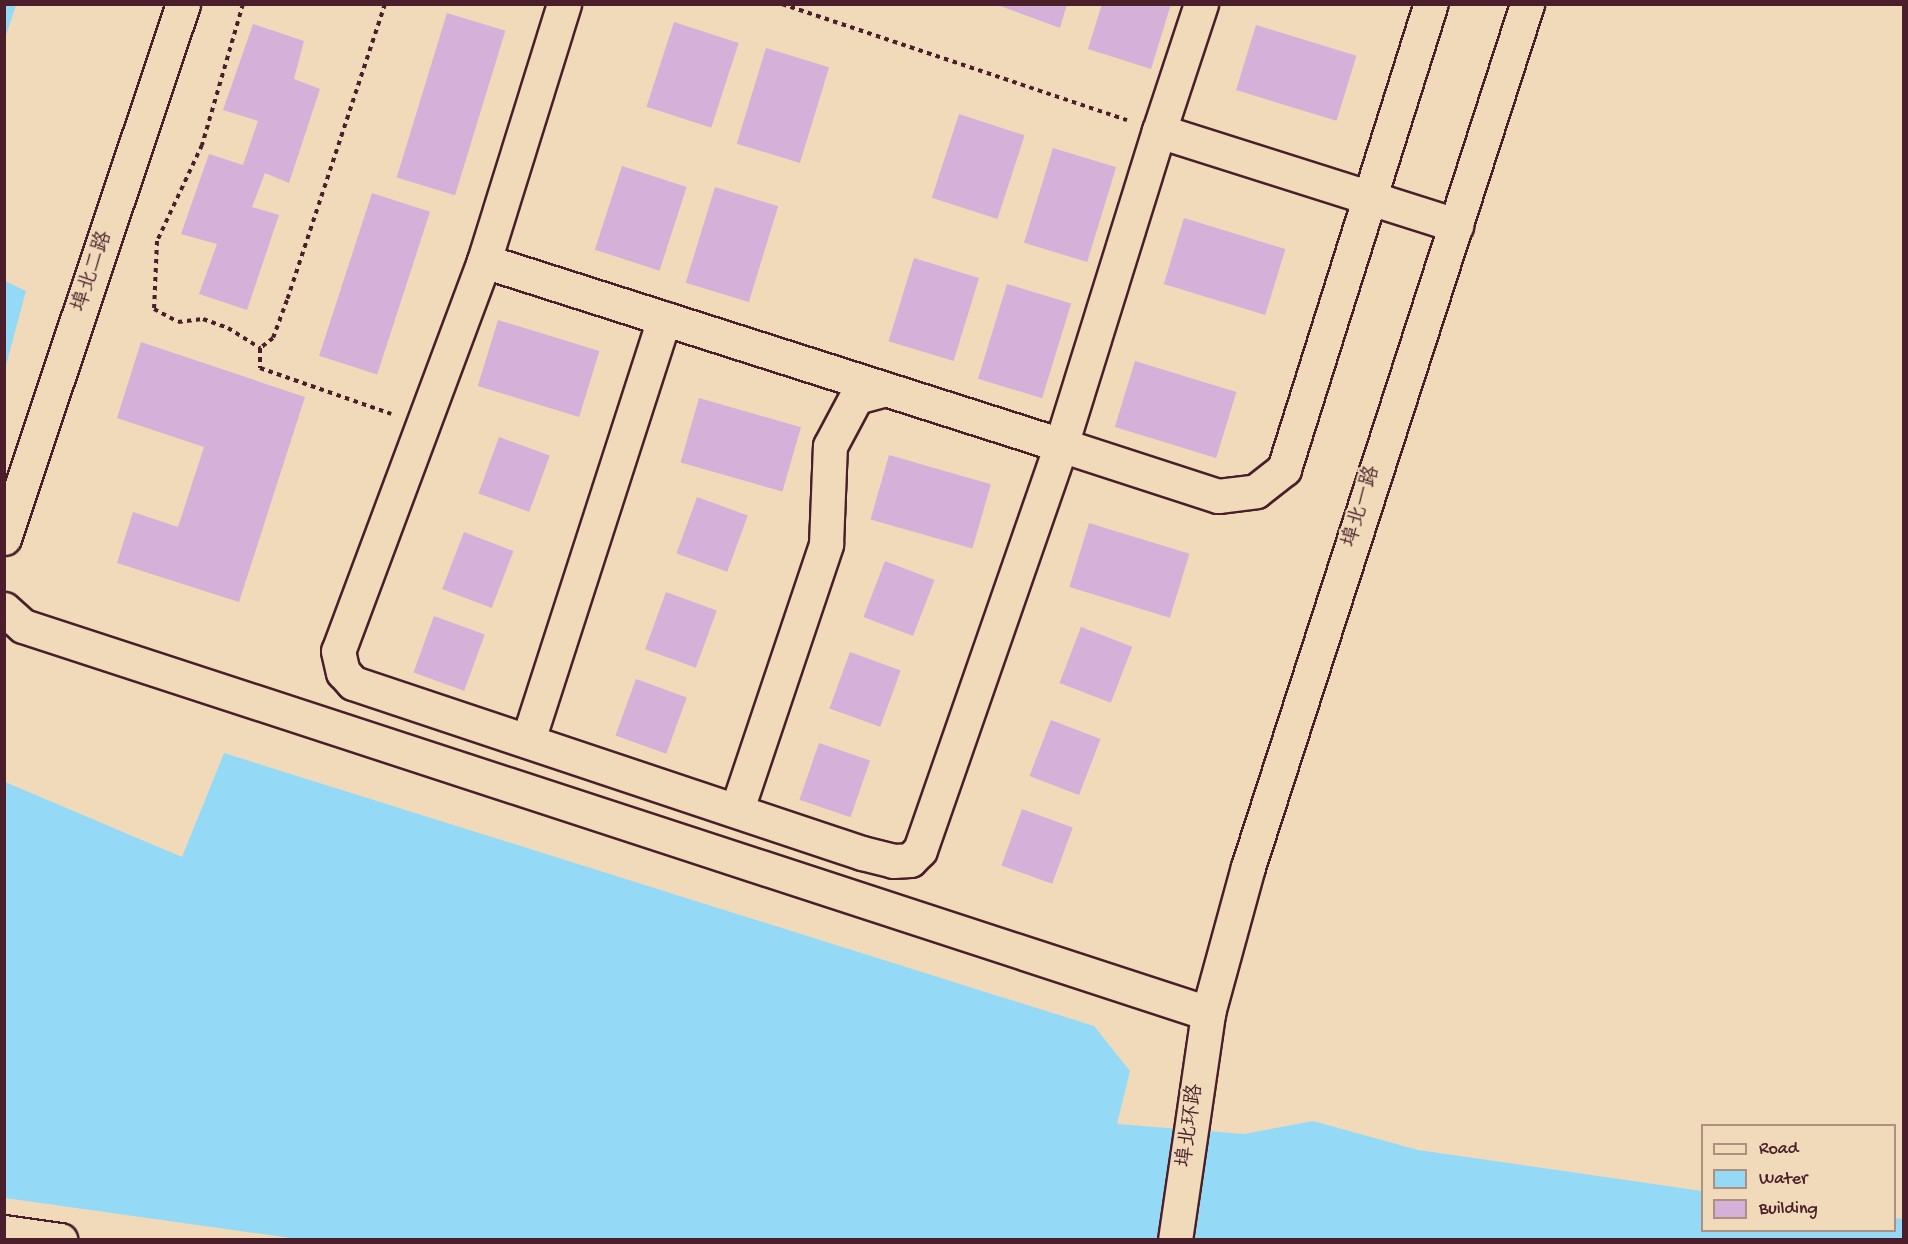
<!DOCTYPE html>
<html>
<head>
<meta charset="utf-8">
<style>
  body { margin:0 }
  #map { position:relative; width:1908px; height:1244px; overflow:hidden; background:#f0dab9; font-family:"Gochi Hand","LXGW WenKai TC",sans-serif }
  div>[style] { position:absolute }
  .water>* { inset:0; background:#94daf6 }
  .building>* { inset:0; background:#d5b0d9; transform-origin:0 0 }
  .path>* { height:4px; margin-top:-2px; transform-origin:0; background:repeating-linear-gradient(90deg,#4a1f2b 0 4.5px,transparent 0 9px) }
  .roads { filter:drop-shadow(2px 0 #4a1f2b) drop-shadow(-2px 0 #4a1f2b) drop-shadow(0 2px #4a1f2b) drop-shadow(0 -2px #4a1f2b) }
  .minor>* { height:33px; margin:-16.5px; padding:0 16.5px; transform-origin:16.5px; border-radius:16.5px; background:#f0dab9 }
  .major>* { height:33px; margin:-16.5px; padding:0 16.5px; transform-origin:16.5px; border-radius:16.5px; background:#f0dab9 }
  span { translate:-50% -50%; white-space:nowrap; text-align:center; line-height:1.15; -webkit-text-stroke:4.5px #f0dab9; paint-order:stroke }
  .street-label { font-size:21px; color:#4a1f2b }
  .frame { position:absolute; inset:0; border:6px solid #4a1f2b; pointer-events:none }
  .legend { position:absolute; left:1701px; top:1124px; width:195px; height:108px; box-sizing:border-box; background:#f0dab9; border:2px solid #ae8f80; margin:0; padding:8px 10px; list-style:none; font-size:18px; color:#4a1f2b }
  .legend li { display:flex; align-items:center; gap:12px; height:30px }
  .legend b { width:30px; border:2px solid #ae8f80 }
</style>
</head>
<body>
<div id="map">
  <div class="water">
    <i style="clip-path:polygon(5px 4px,16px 5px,5px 38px,4px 5px)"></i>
    <i style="clip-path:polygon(5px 281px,26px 291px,5px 369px)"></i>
    <i style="clip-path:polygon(224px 753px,1094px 1026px,1130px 1071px,1117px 1124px,1244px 1134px,1313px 1121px,1418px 1150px,1702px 1191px,1702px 1230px,1894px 1230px,1895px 1218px,1903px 1219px,1904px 1239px,305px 1240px,5px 1198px,5px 782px,182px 857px)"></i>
  </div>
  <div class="building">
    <i style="clip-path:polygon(995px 4px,1067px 4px,1060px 28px)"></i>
    <i style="clip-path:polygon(1102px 4px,1171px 4px,1151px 69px,1088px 49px)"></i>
    <i style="left:447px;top:13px;width:61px;height:172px;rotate:17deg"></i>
    <i style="left:674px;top:22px;width:68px;height:89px;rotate:18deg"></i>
    <i style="clip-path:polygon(253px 24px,304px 41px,294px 79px,320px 89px,289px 183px,265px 173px,252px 207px,279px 215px,247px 310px,199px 294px,217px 244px,181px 234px,209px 154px,243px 165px,258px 121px,223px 110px)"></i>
    <i style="left:1256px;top:25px;width:105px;height:68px;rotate:17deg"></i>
    <i style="left:766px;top:48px;width:66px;height:100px;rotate:17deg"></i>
    <i style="left:959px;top:114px;width:69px;height:88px;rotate:18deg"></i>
    <i style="left:1053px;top:148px;width:66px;height:99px;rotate:17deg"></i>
    <i style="left:622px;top:166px;width:68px;height:88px;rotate:18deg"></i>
    <i style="left:715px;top:187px;width:66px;height:100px;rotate:17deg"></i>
    <i style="left:372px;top:193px;width:61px;height:171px;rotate:18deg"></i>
    <i style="left:1184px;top:218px;width:106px;height:69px;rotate:17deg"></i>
    <i style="left:914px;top:258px;width:68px;height:87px;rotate:17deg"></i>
    <i style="left:1007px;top:284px;width:67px;height:99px;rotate:17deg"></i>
    <i style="left:498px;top:320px;width:106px;height:69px;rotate:17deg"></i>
    <i style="clip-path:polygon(141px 342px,305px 397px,239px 602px,117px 563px,133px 512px,178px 527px,204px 447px,117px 418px)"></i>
    <i style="left:1135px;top:361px;width:106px;height:69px;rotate:17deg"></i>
    <i style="left:699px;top:398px;width:106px;height:67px;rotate:16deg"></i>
    <i style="left:499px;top:437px;width:54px;height:60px;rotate:20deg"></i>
    <i style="left:889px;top:455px;width:106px;height:67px;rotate:16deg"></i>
    <i style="left:697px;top:497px;width:54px;height:60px;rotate:20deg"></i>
    <i style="left:1089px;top:523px;width:105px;height:67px;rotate:17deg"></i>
    <i style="left:464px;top:532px;width:53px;height:61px;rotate:21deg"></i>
    <i style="left:885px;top:561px;width:53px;height:60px;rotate:21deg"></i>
    <i style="left:666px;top:592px;width:54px;height:61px;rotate:20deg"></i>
    <i style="left:434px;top:616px;width:54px;height:60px;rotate:20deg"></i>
    <i style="left:1081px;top:627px;width:55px;height:60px;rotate:21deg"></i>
    <i style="left:850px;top:652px;width:54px;height:60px;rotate:20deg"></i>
    <i style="left:636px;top:679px;width:54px;height:60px;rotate:20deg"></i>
    <i style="left:1051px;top:720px;width:53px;height:60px;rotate:21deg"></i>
    <i style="left:819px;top:743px;width:54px;height:60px;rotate:19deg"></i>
    <i style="left:1022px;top:809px;width:54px;height:60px;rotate:20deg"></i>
  </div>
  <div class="path">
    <i style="left:243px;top:4px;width:147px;rotate:106.2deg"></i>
    <i style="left:202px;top:145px;width:106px;rotate:115.1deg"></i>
    <i style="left:157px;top:241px;width:68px;rotate:92.5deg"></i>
    <i style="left:154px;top:309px;width:27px;rotate:28deg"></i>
    <i style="left:178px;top:322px;width:25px;rotate:-7deg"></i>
    <i style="left:203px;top:319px;width:27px;rotate:20deg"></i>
    <i style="left:228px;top:328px;width:38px;rotate:32deg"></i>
    <i style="left:385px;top:4px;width:312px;rotate:108.3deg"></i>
    <i style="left:287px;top:300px;width:40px;rotate:110.2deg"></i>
    <i style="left:273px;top:338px;width:16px;rotate:142deg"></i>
    <i style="left:260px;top:348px;width:20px;rotate:90deg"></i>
    <i style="left:260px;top:368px;width:139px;rotate:19.3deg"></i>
    <i style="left:782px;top:4px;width:364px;rotate:18.6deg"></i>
  </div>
  <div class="roads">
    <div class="minor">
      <i style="left:564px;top:4px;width:269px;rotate:107.3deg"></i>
      <i style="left:484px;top:261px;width:606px;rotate:17.69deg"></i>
      <i style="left:1061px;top:445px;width:329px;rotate:-72.7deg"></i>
      <i style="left:1201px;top:4px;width:134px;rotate:108.3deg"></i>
      <i style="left:1159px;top:131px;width:312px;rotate:17.6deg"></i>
      <i style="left:484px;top:261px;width:416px;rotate:110.5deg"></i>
      <i style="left:338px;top:651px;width:22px;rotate:77deg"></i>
      <i style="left:343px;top:672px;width:15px;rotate:48deg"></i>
      <i style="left:353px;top:683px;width:537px;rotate:18.47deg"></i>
      <i style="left:862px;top:853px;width:32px;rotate:14deg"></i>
      <i style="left:893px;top:861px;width:17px;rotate:-3deg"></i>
      <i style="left:910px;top:860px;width:14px;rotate:-45deg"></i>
      <i style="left:920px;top:850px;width:429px;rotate:-70.8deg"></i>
      <i style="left:1061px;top:445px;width:165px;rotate:18deg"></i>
      <i style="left:1218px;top:496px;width:38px;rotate:-7deg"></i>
      <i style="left:1256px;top:491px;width:36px;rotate:-38deg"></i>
      <i style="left:1284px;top:469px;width:488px;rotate:-72.5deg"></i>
      <i style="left:4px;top:538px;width:563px;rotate:-71.47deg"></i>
      <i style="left:4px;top:609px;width:25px;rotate:42deg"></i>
      <i style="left:23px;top:626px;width:1247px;rotate:18.09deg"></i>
      <i style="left:1208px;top:1013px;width:151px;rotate:-74.7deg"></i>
      <i style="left:1248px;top:867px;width:907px;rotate:-72.08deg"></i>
      <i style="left:528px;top:740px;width:443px;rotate:-72.1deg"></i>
      <i style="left:737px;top:809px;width:280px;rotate:-71.4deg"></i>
      <i style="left:826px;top:544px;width:98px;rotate:-87.7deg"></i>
      <i style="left:830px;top:446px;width:55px;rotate:-62deg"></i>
      <i style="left:856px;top:397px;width:30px;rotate:-15deg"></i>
      <i style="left:4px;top:1232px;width:57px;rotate:8.1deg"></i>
    </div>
    <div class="major">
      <i style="left:1175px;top:1240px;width:229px;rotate:-81.7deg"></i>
    </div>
  </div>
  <div class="street-label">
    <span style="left:94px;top:272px;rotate:-71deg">埠北二路</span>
    <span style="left:1363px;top:507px;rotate:-73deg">埠北一路</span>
    <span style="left:1192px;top:1126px;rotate:-82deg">埠北环路</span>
  </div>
  <div class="frame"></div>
  <ul class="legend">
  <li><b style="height:8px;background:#f0dab9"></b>Road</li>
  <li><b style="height:16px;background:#94daf6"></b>Water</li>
  <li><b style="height:16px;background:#d5b0d9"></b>Building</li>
  </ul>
</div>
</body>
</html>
